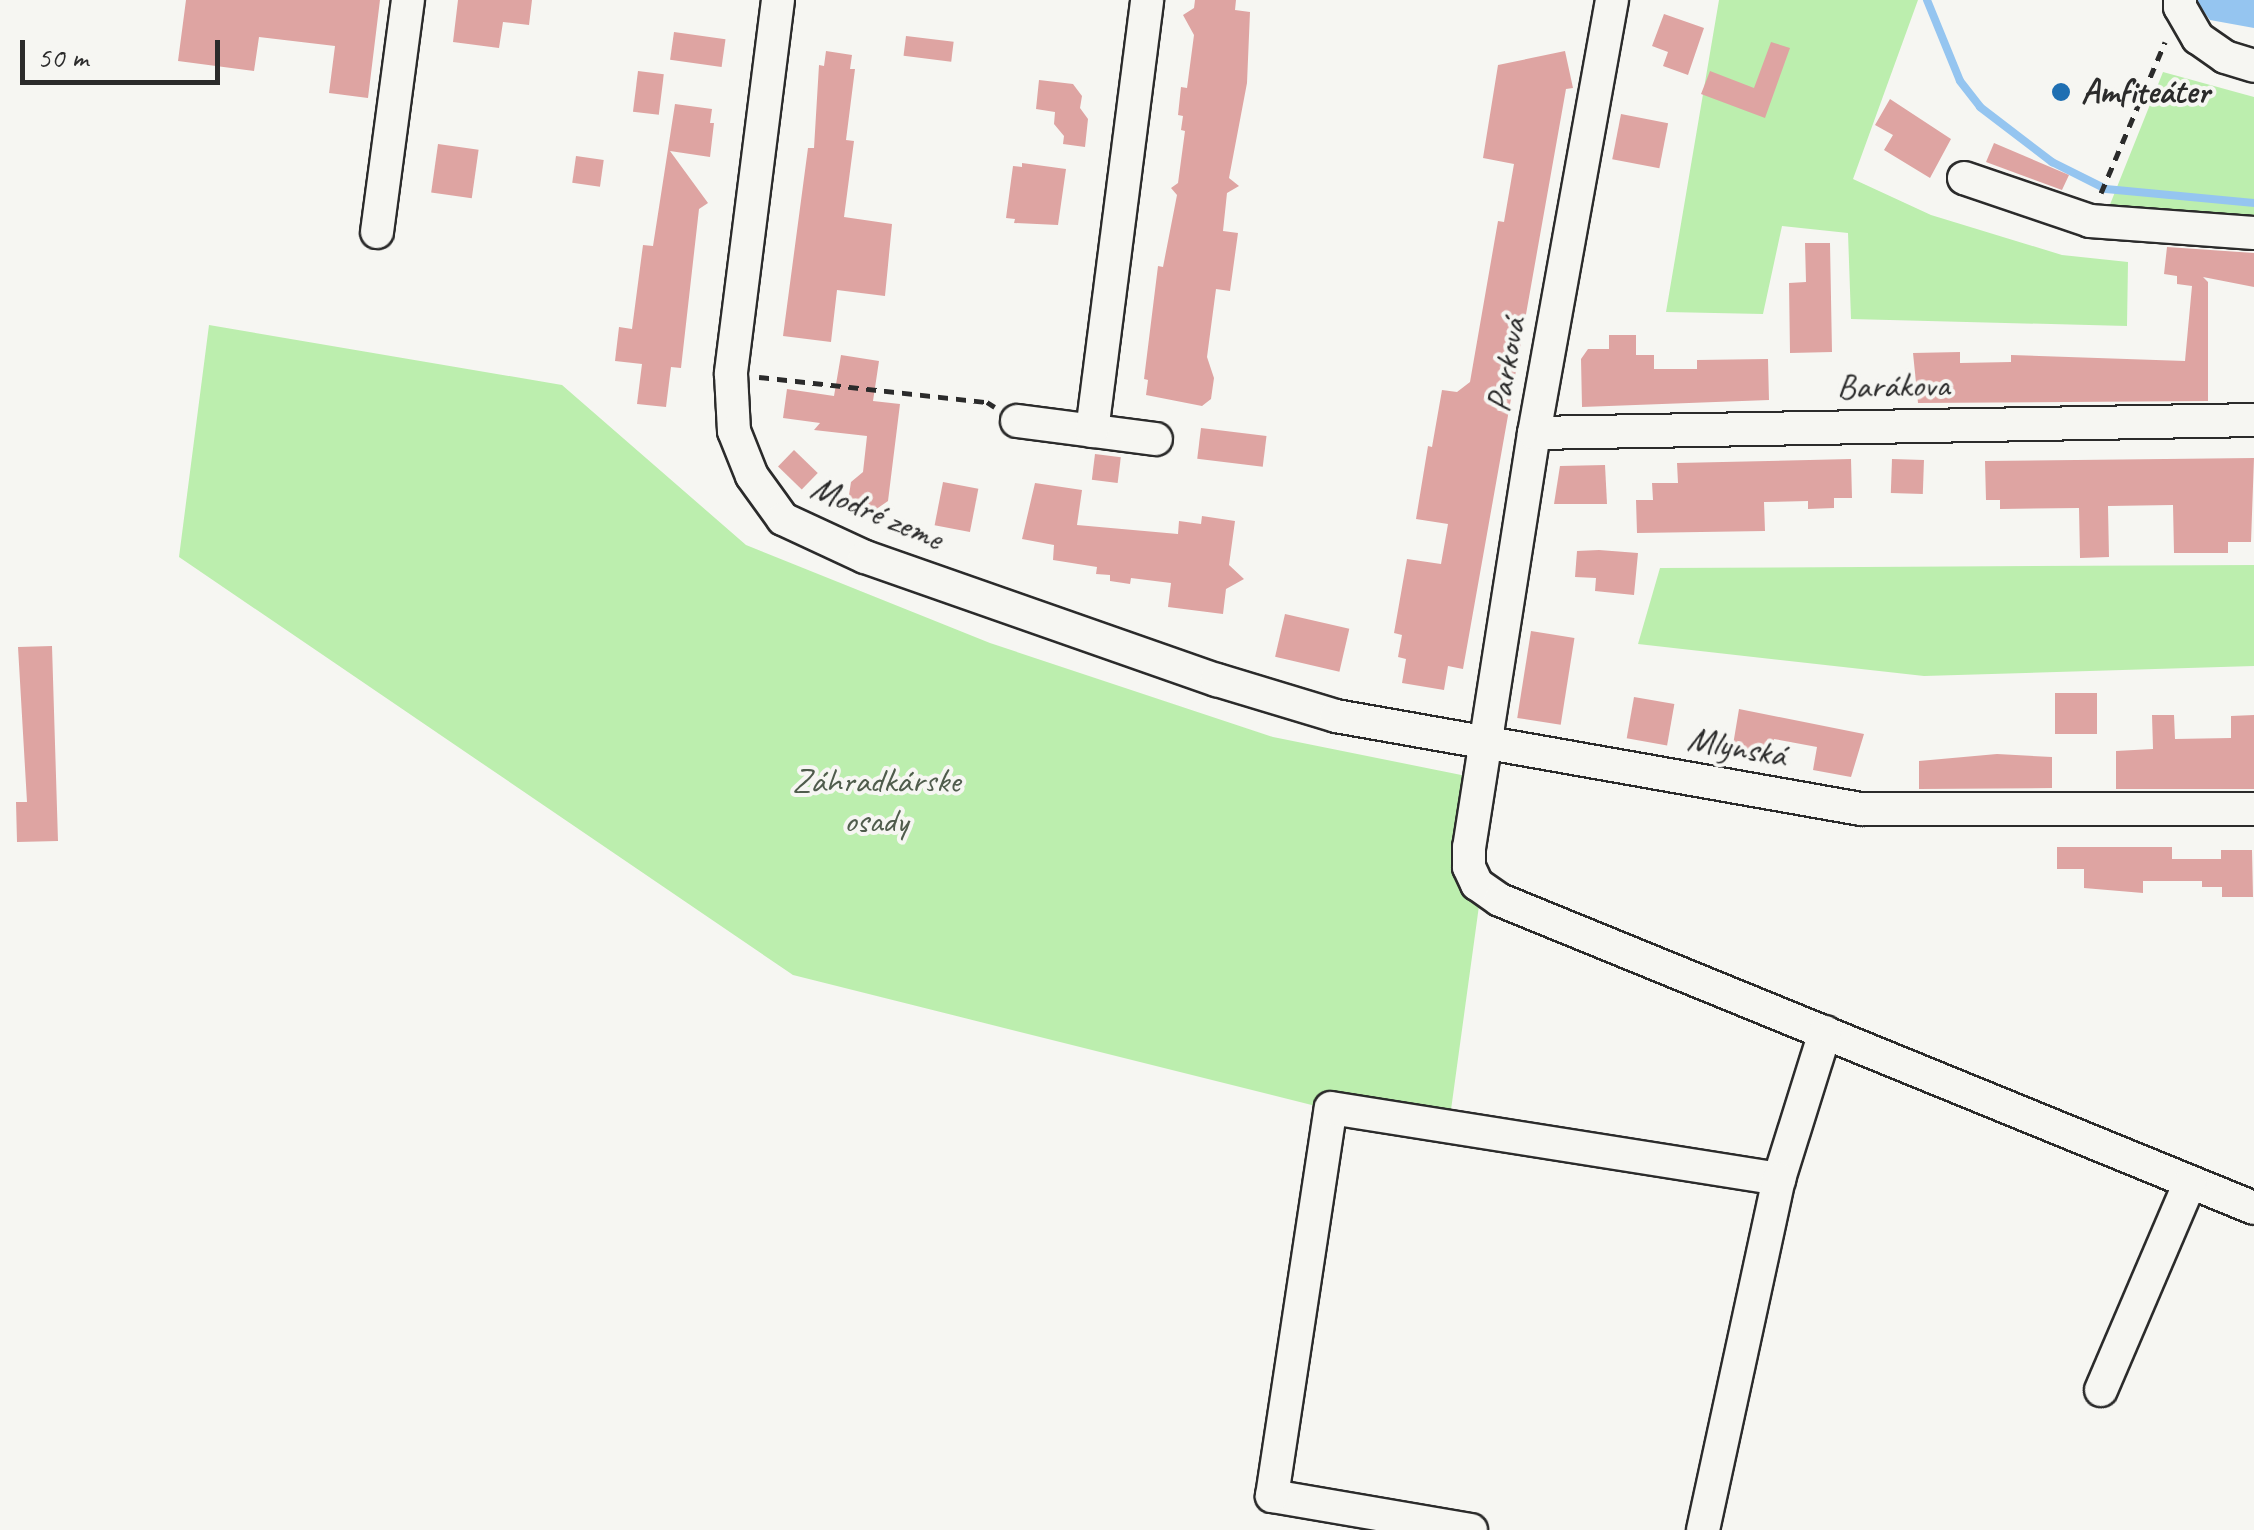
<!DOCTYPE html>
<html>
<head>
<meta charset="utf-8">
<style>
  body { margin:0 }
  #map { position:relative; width:2254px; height:1530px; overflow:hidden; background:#f6f6f2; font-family:Caveat,sans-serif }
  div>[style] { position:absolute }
  .green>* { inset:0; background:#bceeae }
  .water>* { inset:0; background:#95c5f0 }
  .stream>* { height:8px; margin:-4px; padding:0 4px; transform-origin:4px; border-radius:4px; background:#95c5f0 }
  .building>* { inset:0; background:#dea4a2; transform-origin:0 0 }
  .path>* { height:5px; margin-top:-2.5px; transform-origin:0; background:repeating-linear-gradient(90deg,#2b2b2b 0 10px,transparent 0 18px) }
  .roads { filter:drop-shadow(2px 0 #2b2b2b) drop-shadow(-2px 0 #2b2b2b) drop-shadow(0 2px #2b2b2b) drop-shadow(0 -2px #2b2b2b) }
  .minor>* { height:32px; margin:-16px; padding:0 16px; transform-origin:16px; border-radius:16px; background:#f6f6f2 }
  .dots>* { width:28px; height:28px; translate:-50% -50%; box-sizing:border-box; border:5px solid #f6f6f2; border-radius:50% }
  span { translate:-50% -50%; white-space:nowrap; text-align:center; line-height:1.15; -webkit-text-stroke:8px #f6f6f2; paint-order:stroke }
  .poi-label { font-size:35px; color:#2b2b2b; font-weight:700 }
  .left { translate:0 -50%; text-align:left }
  .street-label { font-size:35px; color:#2b2b2b }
  .park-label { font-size:35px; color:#4f5c4c }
  .scale { position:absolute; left:20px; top:40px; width:200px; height:45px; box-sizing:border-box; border:5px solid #2b2b2b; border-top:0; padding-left:12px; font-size:30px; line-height:35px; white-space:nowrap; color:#2b2b2b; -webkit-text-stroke:8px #f6f6f2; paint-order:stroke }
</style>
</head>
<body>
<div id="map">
  <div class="green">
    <i style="clip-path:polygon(1719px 0,1918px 0,1853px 179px,1931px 215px,2062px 255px,2128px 262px,2127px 326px,1851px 319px,1848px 233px,1782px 226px,1763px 314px,1666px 312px)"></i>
    <i style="clip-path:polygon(2163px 72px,2254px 97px,2254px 226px,2105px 217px)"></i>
    <i style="clip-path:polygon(209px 325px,562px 385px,746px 545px,990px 643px,1273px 737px,1496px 782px,1447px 1139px,793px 975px,179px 557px)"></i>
    <i style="clip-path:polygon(2254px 565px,2254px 666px,1924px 676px,1638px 644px,1660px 568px)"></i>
  </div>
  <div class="water">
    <i style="clip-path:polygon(2195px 0,2254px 0,2254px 28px,2210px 20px)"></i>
  </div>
  <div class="stream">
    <i style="left:1927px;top:0;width:87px;rotate:67.8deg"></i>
    <i style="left:1960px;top:81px;width:33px;rotate:52deg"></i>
    <i style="left:1980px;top:107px;width:91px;rotate:37.4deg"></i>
    <i style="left:2052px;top:162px;width:60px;rotate:26.6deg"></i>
    <i style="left:2106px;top:189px;width:149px;rotate:5.4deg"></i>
  </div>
  <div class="building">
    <i style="clip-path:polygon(186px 0,380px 0,368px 98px,329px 93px,335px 46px,259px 37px,254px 71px,178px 61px)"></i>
    <i style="clip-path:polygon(458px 0,532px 0,529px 25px,503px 22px,499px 48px,453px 42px)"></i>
    <i style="clip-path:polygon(1195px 0,1236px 0,1235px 10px,1250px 12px,1247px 83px,1229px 178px,1239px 186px,1227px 193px,1223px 231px,1238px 233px,1230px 291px,1216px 289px,1207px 357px,1214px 378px,1211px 399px,1202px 406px,1146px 395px,1148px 380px,1144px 379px,1158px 266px,1163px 267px,1177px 195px,1171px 188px,1178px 183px,1185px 131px,1181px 130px,1183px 116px,1178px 115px,1181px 87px,1187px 88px,1194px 35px,1183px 15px,1194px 8px)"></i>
    <i style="clip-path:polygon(1664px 14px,1704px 28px,1688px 75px,1663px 66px,1668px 52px,1652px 46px)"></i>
    <i style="left:674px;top:32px;width:52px;height:28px;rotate:8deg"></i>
    <i style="left:906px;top:36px;width:48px;height:20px;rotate:7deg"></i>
    <i style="clip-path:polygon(1771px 42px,1790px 48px,1765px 118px,1701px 94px,1710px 71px,1754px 88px)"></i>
    <i style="clip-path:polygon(826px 51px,852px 55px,850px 69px,855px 69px,846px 140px,854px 141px,844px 217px,892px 224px,885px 296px,837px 290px,831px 342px,783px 336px,808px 148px,814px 148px,819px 65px,824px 66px)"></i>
    <i style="clip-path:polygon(1565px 51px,1573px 88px,1566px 89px,1463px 669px,1448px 666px,1444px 690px,1402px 683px,1406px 659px,1398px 657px,1402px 635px,1394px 633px,1407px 559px,1441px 564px,1448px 524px,1416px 519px,1428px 446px,1432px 447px,1442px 390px,1457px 392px,1470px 382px,1498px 221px,1504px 222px,1514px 164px,1483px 158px,1498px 65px)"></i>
    <i style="left:638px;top:71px;width:26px;height:41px;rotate:7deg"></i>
    <i style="clip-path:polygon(1039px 80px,1073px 84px,1082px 96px,1080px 108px,1088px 119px,1085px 147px,1063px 144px,1064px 136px,1054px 124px,1055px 112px,1036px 109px)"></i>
    <i style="clip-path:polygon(1890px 99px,1951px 139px,1930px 178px,1884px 150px,1893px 135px,1875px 125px)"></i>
    <i style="clip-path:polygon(675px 104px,712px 109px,710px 123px,714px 123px,710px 157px,670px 151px,708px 203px,699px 209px,681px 368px,671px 367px,666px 407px,637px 404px,642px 364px,615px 361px,619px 327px,632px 329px,643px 245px,653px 246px)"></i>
    <i style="left:1621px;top:114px;width:48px;height:46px;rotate:11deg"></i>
    <i style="clip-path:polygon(1994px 143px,2069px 175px,2062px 190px,1986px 162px)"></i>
    <i style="left:438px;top:144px;width:41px;height:49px;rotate:8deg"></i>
    <i style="left:576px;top:156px;width:28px;height:27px;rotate:8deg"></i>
    <i style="clip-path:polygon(1022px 163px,1066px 169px,1058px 225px,1014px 223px,1015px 219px,1006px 218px,1013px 166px,1022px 167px)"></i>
    <i style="clip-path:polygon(1805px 243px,1830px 243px,1832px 352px,1790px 353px,1789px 283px,1806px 282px)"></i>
    <i style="clip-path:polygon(2167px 247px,2254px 253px,2254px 287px,2203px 277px,2208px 282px,2208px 401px,1918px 403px,1913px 353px,1960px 352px,1960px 363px,2011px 362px,2011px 355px,2185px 361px,2192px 286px,2177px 284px,2177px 276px,2164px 274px)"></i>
    <i style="clip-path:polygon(1609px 335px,1636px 335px,1636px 355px,1654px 355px,1654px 369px,1697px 369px,1697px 360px,1768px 359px,1769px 400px,1582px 407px,1581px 359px,1588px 349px,1609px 349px)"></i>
    <i style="clip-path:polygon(841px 355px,879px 361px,873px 401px,900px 404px,888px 501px,875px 510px,859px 508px,849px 495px,851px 482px,863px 472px,867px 436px,814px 430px,820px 423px,783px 418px,787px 389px,834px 396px)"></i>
    <i style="left:1201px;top:428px;width:66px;height:31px;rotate:7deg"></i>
    <i style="left:794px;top:450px;width:33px;height:23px;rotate:44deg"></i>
    <i style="left:1095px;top:454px;width:26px;height:26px;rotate:7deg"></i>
    <i style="clip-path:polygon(2254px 458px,2251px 542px,2228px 542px,2228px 553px,2174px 553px,2173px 505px,2108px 506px,2109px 557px,2080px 558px,2079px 508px,2000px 509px,2000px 500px,1986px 500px,1985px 461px)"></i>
    <i style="clip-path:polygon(1851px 459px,1852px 498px,1834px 498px,1834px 508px,1808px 509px,1808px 501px,1764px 502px,1765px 531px,1637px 533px,1636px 500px,1653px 500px,1652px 483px,1678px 483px,1677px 463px)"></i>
    <i style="left:1892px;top:459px;width:32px;height:34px;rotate:2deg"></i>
    <i style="clip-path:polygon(1605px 465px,1607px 504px,1554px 504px,1560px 466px)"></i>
    <i style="left:943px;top:482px;width:36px;height:44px;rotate:11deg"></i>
    <i style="clip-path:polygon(1035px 483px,1082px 490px,1077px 525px,1178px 534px,1179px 521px,1201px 524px,1202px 516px,1235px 521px,1229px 565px,1244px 579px,1226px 589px,1223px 614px,1168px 607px,1171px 583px,1131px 578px,1130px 584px,1110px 581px,1110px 575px,1096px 574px,1097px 567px,1053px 560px,1054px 545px,1022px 539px)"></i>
    <i style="clip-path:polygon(1599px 550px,1638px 553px,1634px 595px,1595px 591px,1596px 578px,1575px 577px,1577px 551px)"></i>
    <i style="left:1285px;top:614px;width:66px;height:44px;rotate:13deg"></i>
    <i style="left:1531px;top:631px;width:44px;height:88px;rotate:9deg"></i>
    <i style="clip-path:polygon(52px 646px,58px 841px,17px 842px,16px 802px,27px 802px,18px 647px)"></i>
    <i style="left:2055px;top:693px;width:42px;height:41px"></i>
    <i style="left:1634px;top:697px;width:41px;height:42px;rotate:10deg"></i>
    <i style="clip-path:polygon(1739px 709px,1864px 734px,1851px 777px,1813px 770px,1817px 747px,1774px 739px,1768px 765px,1731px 757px)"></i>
    <i style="clip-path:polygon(2152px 715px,2174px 715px,2175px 739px,2231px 738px,2231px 716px,2254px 715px,2254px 789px,2116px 789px,2116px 751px,2153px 749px)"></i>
    <i style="clip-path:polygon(1997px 754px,2052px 757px,2052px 788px,1919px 789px,1919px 761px)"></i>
    <i style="clip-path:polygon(2057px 847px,2172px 847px,2172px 859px,2221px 859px,2221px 850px,2252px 850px,2253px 897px,2222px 897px,2222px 887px,2202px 887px,2202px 881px,2143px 881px,2143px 893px,2084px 888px,2084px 869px,2057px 869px)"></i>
  </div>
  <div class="path">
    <i style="left:2101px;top:193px;width:164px;rotate:-67deg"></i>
    <i style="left:759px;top:377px;width:229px;rotate:6.3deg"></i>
    <i style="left:987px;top:402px;width:9px;rotate:32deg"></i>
  </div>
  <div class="roads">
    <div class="minor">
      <i style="left:778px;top:0;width:377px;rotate:97.2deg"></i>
      <i style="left:731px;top:374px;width:57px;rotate:87deg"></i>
      <i style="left:734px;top:431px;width:48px;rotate:68.2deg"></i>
      <i style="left:752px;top:476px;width:53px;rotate:54.2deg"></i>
      <i style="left:783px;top:519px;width:90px;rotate:24.9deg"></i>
      <i style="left:865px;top:557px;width:373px;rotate:19.3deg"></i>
      <i style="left:1217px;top:680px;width:124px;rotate:16.8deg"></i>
      <i style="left:1336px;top:716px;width:533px;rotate:10.05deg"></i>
      <i style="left:1861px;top:809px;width:393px"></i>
      <i style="left:1612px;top:0;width:440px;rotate:100.2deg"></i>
      <i style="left:1534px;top:433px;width:419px;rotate:98.9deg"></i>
      <i style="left:1469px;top:847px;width:20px;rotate:90deg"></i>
      <i style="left:1469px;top:867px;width:19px;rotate:65deg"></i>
      <i style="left:1477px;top:884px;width:28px;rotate:35deg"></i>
      <i style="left:1500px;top:900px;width:814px;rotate:22.22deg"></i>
      <i style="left:2180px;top:0;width:7px;rotate:90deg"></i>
      <i style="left:2180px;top:7px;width:36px;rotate:60deg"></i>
      <i style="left:2198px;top:38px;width:33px;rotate:35deg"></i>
      <i style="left:2225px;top:57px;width:30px;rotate:17deg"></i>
      <i style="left:1964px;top:178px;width:133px;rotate:18.8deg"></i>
      <i style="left:2090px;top:221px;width:164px;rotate:4.2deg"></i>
      <i style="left:377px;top:232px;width:234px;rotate:-82.4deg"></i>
      <i style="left:1017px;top:421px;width:140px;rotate:7.4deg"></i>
      <i style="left:1092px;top:431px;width:434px;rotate:-82.7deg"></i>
      <i style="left:1534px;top:433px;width:720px;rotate:-1.03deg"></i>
      <i style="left:2101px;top:1390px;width:226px;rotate:-66.8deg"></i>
      <i style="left:1471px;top:1530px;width:202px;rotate:-170.3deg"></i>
      <i style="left:1272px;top:1496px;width:392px;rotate:-81.4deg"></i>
      <i style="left:1331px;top:1108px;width:454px;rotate:9deg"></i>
      <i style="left:1779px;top:1179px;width:154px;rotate:-72.6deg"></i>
      <i style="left:1703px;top:1530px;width:359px;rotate:-77.8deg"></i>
    </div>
  </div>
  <div class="dots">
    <i style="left:2061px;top:92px;background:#1f6fb2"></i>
  </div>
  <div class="poi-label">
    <span class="left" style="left:2081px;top:92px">Amfiteáter</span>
  </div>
  <div class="street-label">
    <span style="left:1506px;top:365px;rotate:-80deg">Parková</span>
    <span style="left:1893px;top:386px;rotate:-1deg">Barákova</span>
    <span style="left:877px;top:513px;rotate:23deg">Modré zeme</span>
    <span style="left:1737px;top:747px;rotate:10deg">Mlynská</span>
  </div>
  <div class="park-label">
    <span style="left:876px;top:801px">Záhradkárske<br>osady</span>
  </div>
  <div class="scale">50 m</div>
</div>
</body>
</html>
